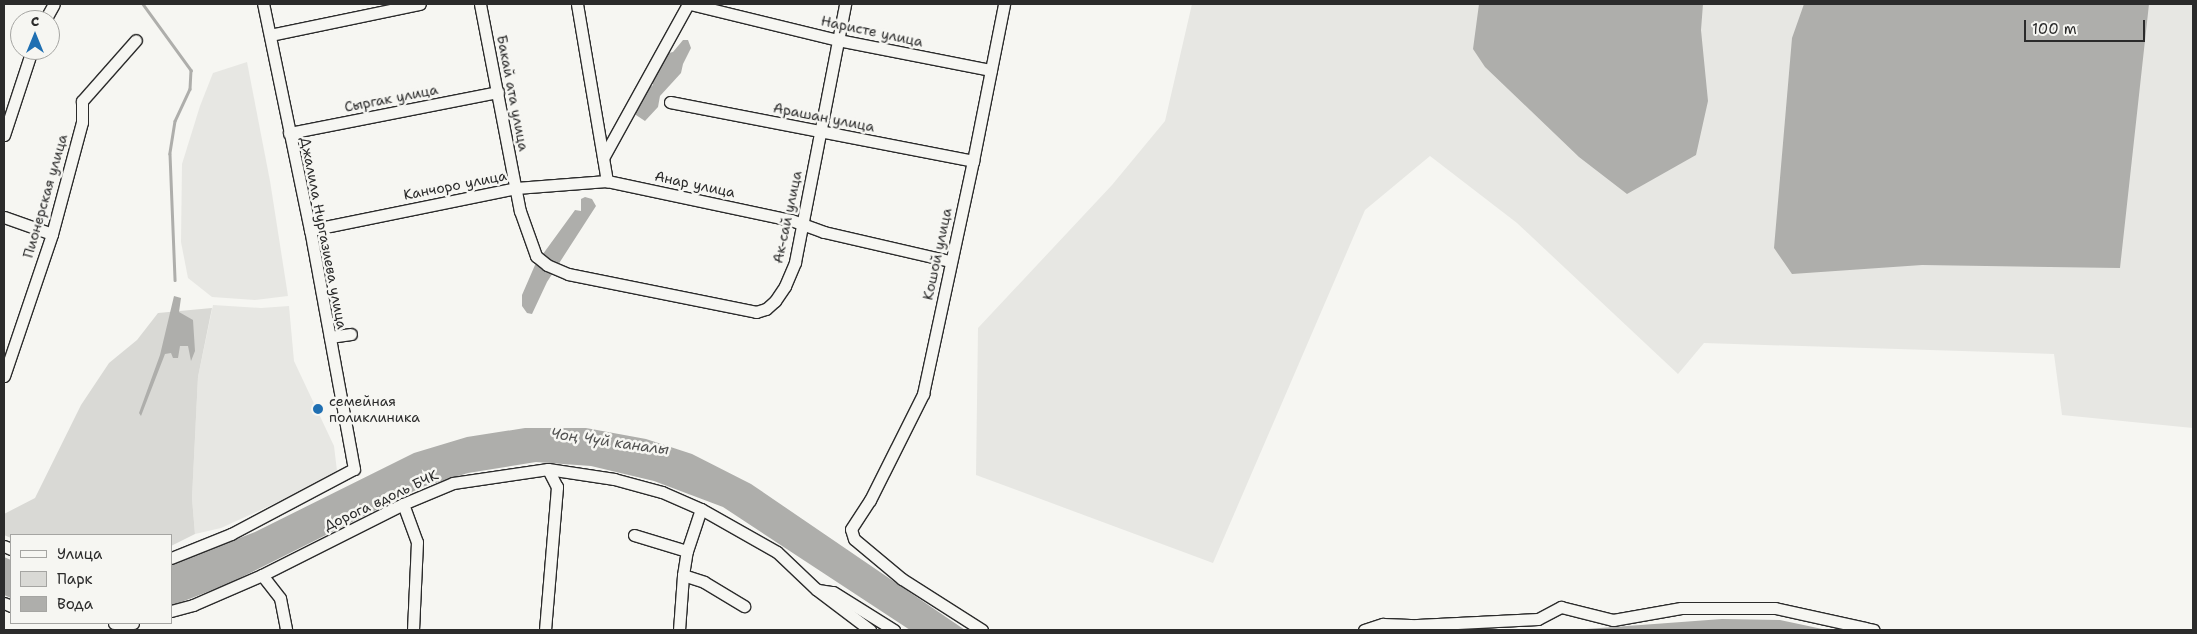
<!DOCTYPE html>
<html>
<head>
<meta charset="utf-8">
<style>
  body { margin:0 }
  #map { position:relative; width:2197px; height:634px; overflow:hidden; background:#f6f6f2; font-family:"Shantell Sans",sans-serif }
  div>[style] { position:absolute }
  .built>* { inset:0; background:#e7e7e3 }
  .green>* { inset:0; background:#d9d9d5 }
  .water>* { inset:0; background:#aeaeab }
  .stream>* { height:2.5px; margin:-1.25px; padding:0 1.25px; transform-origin:1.25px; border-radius:1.25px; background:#aeaeab }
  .roads { filter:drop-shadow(1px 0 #2b2b2b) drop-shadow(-1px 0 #2b2b2b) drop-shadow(0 1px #2b2b2b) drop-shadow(0 -1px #2b2b2b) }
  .minor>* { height:11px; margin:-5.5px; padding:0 5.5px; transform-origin:5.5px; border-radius:5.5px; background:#f6f6f2 }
  .dots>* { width:14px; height:14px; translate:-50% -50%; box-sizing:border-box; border:2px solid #f6f6f2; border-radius:50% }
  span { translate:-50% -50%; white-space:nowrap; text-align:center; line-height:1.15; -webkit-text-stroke:5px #f6f6f2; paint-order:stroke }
  .street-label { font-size:14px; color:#2b2b2b }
  .poi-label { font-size:14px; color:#2b2b2b }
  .left { translate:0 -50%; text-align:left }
  .water-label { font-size:15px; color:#525251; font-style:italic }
  .frame { position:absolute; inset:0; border:5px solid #2b2b2b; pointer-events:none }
  .legend { position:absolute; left:10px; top:534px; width:162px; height:90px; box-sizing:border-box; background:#f6f6f2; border:1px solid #a5a5a2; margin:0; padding:6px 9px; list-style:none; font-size:15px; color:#2b2b2b }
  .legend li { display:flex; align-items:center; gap:10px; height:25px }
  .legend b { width:25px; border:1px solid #a5a5a2 }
  .north { position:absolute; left:10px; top:10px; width:50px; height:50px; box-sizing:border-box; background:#f6f6f2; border:1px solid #a5a5a2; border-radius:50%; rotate:0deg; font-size:14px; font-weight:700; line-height:20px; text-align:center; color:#2b2b2b }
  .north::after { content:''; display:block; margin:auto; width:18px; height:22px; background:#1f6fb2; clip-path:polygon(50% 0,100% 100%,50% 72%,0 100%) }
  .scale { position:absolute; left:2024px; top:20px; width:121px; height:22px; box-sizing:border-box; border:2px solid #2b2b2b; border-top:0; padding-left:6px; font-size:15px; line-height:18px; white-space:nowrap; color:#2b2b2b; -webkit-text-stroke:4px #f6f6f2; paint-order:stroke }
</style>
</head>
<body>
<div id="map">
  <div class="built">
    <i style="clip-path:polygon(1192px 4px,2193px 4px,2193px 428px,2062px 415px,2054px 354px,1704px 343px,1678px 374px,1517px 223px,1430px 156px,1365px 210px,1213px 563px,976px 475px,978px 328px,1112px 185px,1165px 121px)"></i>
    <i style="clip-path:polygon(247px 62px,270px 181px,288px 296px,255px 300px,212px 297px,188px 278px,181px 242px,182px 164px,200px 106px,213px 73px)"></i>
    <i style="clip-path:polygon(213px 305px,261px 308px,289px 306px,294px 361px,334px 446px,337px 471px,289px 497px,221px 528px,195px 534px,192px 498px,198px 377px)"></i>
  </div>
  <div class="green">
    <i style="clip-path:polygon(212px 308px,198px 377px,192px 498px,195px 534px,171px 546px,171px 535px,11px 535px,11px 538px,4px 535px,4px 514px,35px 498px,81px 405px,109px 363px,137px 340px,158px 313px)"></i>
  </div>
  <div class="water">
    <i style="clip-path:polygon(1479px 4px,1703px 4px,1701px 30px,1708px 101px,1696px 155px,1627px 194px,1579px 157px,1485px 67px,1473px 49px)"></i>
    <i style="clip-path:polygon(1804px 4px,2149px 4px,2120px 268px,1922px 265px,1792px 274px,1774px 248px,1792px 38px)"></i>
    <i style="clip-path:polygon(683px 40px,688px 40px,691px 48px,683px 64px,681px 73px,660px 96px,658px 107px,645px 121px,636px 115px,635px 104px,646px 85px,649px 88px,653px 85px,651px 77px,664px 54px,673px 52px)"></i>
    <i style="clip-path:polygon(585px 197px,592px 199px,596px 206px,547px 282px,532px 314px,527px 313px,522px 306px,522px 295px,535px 265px,575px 210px,581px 211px,581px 199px)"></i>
    <i style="clip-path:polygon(174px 296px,181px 298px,179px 312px,193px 320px,195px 351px,191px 361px,188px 346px,180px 346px,178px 358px,173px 358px,171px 353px,165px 354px,141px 416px,139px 413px,160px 355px)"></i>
    <i style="clip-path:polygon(525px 428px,586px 428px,646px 439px,692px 454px,751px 484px,965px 630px,910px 630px,723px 507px,654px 481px,591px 466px,536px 462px,468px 473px,422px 487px,228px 584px,171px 606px,171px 565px,255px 532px,414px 453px,467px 437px)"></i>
    <i style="clip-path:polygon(4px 557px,11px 560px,11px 598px,4px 595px)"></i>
    <i style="clip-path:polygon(1722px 619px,1780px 620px,1827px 630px,1573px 630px)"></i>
  </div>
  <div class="stream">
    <i style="left:143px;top:4px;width:82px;rotate:54deg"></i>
    <i style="left:191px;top:70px;width:19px;rotate:93deg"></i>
    <i style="left:190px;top:89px;width:35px;rotate:115deg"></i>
    <i style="left:175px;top:121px;width:33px;rotate:99deg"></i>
    <i style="left:170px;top:154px;width:126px;rotate:87.7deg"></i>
  </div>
  <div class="roads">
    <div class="minor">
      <i style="left:480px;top:4px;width:211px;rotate:79.1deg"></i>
      <i style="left:520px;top:211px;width:48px;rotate:70.4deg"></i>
      <i style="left:536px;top:256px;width:14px;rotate:39deg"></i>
      <i style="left:547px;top:265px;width:23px;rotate:23deg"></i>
      <i style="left:568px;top:274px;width:192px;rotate:11.4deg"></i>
      <i style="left:756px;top:312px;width:10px;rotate:-17deg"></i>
      <i style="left:766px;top:309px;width:12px;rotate:-42deg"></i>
      <i style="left:775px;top:301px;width:18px;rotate:-56deg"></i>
      <i style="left:785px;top:286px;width:26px;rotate:-67deg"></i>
      <i style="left:795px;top:262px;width:263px;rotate:-79deg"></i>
      <i style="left:577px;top:4px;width:180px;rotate:80.4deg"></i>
      <i style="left:690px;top:4px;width:152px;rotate:13.7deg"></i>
      <i style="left:838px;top:40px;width:156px;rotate:11.1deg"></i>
      <i style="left:45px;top:20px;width:18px;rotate:-61deg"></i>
      <i style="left:270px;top:35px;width:153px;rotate:-11.7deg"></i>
      <i style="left:670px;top:102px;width:309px;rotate:11deg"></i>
      <i style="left:289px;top:133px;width:213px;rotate:-11.1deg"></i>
      <i style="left:4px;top:135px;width:89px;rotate:-71.8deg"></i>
      <i style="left:603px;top:158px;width:176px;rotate:-61.1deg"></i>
      <i style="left:4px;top:217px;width:51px;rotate:19.5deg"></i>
      <i style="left:310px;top:230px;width:210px;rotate:-11.5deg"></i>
      <i style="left:516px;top:188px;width:91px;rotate:-4.4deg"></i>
      <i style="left:607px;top:181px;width:188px;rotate:12deg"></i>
      <i style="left:791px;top:220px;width:35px;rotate:20deg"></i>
      <i style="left:824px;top:232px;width:129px;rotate:13deg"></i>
      <i style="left:330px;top:337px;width:21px;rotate:-8deg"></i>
      <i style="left:4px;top:376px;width:150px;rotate:-71.3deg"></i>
      <i style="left:52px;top:234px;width:116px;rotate:-75deg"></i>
      <i style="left:82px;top:122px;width:21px;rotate:-90deg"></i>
      <i style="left:82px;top:101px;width:81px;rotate:-48.5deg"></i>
      <i style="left:403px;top:504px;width:40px;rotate:69.8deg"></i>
      <i style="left:417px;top:542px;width:88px;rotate:92.6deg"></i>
      <i style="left:634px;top:535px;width:55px;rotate:16.8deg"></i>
      <i style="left:4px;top:546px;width:8px;rotate:23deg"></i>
      <i style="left:171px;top:558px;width:65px;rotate:-21.8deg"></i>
      <i style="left:231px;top:534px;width:139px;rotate:-27.9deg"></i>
      <i style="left:354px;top:469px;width:243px;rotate:-100.4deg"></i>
      <i style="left:310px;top:230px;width:231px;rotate:-101.7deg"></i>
      <i style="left:262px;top:575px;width:29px;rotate:52deg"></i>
      <i style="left:280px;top:598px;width:33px;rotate:79deg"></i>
      <i style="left:683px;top:575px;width:22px;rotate:18deg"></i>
      <i style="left:704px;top:582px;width:47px;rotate:31deg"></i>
      <i style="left:818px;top:590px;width:15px;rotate:8deg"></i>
      <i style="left:833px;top:592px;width:72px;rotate:31.9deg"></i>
      <i style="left:4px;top:603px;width:8px;rotate:23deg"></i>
      <i style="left:171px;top:611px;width:23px;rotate:-15deg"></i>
      <i style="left:193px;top:605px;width:75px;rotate:-23.5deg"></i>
      <i style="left:262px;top:575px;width:158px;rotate:-26.7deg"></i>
      <i style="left:403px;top:504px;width:54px;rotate:-22.8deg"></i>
      <i style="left:453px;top:483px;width:96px;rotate:-8.4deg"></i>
      <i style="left:548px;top:469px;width:67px;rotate:8.6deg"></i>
      <i style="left:614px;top:479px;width:50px;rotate:15.2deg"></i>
      <i style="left:662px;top:492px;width:43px;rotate:23.6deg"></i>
      <i style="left:701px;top:509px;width:87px;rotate:29.5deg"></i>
      <i style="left:777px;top:552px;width:54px;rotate:43.5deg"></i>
      <i style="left:816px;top:589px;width:68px;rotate:37.2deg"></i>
      <i style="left:114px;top:623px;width:19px"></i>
      <i style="left:545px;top:630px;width:144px;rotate:-85.2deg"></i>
      <i style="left:557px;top:487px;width:20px;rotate:-117deg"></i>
      <i style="left:679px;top:630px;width:55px;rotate:-85.8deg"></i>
      <i style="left:683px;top:575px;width:24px;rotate:-81deg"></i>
      <i style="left:687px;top:551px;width:44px;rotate:-71.6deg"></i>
      <i style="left:982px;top:630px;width:95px;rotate:-147.5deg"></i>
      <i style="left:902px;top:579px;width:62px;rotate:-140.2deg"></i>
      <i style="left:854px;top:539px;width:10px;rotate:-107deg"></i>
      <i style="left:851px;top:529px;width:35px;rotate:-57deg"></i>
      <i style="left:870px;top:500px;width:119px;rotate:-63.4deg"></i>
      <i style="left:923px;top:394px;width:238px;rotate:-77.9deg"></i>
      <i style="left:973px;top:161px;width:160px;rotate:-78.8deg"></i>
      <i style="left:1364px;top:630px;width:20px;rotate:-18deg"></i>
      <i style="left:1383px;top:624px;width:34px;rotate:2deg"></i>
      <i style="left:1417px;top:625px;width:121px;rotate:-2.8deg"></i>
      <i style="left:1538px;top:619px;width:26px;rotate:-28deg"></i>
      <i style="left:1561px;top:607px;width:54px;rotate:14deg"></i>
      <i style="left:1613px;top:620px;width:69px;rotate:-10deg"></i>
      <i style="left:1681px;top:608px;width:94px"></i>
      <i style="left:1775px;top:608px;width:101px;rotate:12.5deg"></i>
    </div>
  </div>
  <div class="dots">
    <i style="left:318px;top:409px;background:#1f6fb2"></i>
  </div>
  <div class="street-label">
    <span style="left:872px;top:31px;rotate:12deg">Наристе улица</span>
    <span style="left:513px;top:93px;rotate:79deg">Бакай ата улица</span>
    <span style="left:391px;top:98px;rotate:-11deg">Сыргак улица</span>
    <span style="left:824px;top:117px;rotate:11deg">Арашан улица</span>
    <span style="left:695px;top:184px;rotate:12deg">Анар улица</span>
    <span style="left:455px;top:185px;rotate:-11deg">Канчоро улица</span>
    <span style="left:45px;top:196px;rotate:-74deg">Пионерская улица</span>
    <span style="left:787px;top:217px;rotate:-78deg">Ак-сай улица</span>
    <span style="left:324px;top:233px;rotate:79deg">Джалила Нургазиева улица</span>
    <span style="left:937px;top:254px;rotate:-78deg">Кошой улица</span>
    <span style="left:381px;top:500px;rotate:-25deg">Дорога вдоль БЧК</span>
  </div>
  <div class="poi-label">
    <span class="left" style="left:329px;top:409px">семейная<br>поликлиника</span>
  </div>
  <div class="water-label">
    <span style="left:610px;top:442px;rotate:8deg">Чоң Чүй каналы</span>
  </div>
  <div class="frame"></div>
  <ul class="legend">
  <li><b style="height:6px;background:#f6f6f2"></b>Улица</li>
  <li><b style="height:14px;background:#d9d9d5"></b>Парк</li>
  <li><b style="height:14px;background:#aeaeab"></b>Вода</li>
  </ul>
  <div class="north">С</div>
  <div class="scale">100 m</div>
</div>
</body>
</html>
